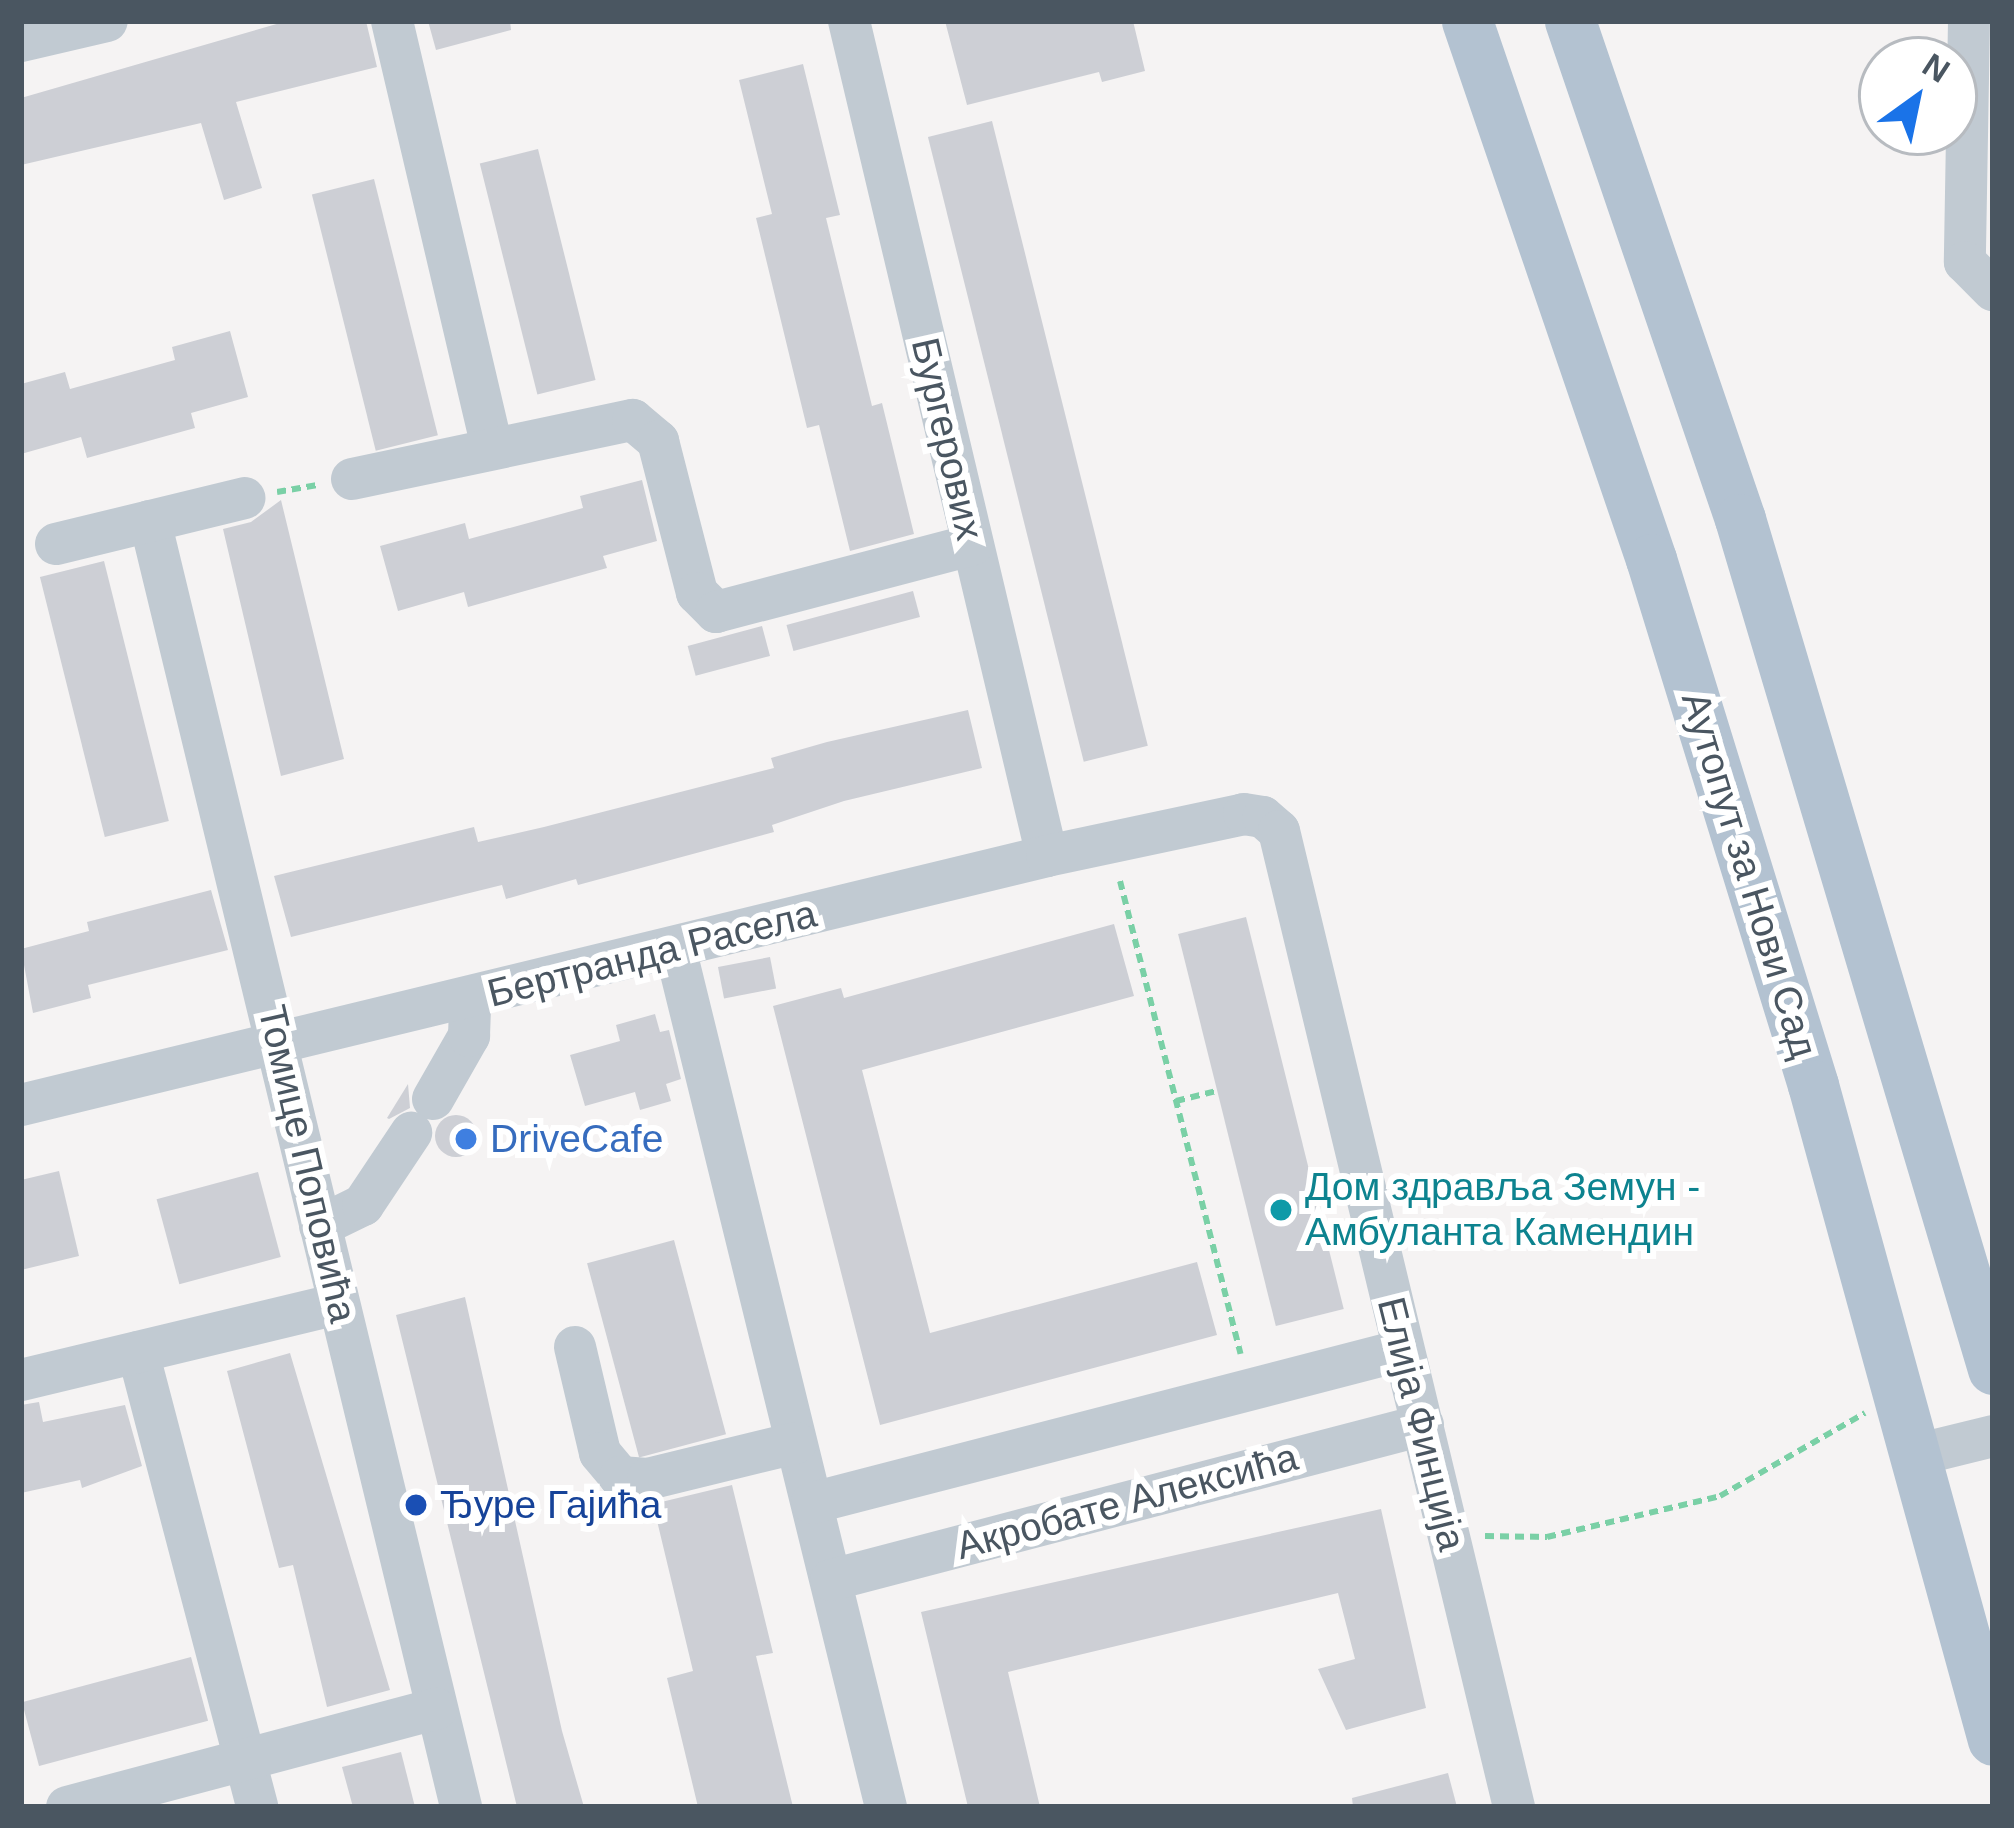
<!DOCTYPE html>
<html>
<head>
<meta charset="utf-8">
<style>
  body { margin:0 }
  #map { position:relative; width:2014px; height:1828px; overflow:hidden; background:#f5f3f3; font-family:Arial,sans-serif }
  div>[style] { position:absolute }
  .building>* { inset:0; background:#cdcfd5; transform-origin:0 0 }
  .round { border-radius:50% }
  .path>* { height:6px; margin-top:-3px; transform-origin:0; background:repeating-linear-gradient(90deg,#7ad0a6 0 9px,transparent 0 15px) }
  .minor>* { height:42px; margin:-21px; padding:0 21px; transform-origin:21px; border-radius:21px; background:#c1cad2 }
  .major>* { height:51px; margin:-25.5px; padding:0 25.5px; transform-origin:25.5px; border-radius:25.5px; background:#b3c2d1 }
  .dots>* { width:33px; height:33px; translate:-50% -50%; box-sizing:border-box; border:6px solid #fff; border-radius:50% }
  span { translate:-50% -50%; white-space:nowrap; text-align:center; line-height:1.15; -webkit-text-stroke:12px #fff; paint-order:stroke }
  .street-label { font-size:39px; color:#4a5661 }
  .shop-label { font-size:39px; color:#366cbe }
  .left { translate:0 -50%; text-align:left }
  .culture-label { font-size:39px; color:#0d838f }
  .transit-label { font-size:39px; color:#164399 }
  .frame { position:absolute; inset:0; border:24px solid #4a5661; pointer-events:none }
  .north { position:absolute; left:1858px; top:36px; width:120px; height:120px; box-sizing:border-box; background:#fff; border:3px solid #b7bbc0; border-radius:50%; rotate:33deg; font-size:33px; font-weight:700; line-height:48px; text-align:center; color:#4a5661 }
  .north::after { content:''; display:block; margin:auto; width:42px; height:54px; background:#1a73e8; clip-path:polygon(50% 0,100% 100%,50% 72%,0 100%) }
</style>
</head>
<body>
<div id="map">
  <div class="building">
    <i style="clip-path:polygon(287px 21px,366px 21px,377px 67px,236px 102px,262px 188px,224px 200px,201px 123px,21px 165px,21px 98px)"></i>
    <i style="clip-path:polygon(428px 21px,510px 21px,511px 30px,436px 50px)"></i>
    <i style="clip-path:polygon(945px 21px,1133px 21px,1145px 71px,1102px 82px,1099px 72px,967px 105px)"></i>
    <i style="clip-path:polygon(803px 64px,840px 215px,826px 218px,872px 406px,882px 403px,914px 534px,850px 551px,819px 425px,807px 428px,756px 218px,772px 214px,739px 80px)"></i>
    <i style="left:992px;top:121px;width:644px;height:66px;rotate:76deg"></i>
    <i style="left:538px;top:149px;width:238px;height:60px;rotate:76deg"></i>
    <i style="left:374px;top:179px;width:264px;height:64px;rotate:76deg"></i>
    <i style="clip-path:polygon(230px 331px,248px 397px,191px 413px,195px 428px,87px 458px,81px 437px,21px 454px,21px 384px,65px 372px,70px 389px,175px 360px,172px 347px)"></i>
    <i style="clip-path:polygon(642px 480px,657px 541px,603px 556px,607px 568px,468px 607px,464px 592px,398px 611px,380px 546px,465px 523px,469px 539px,583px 508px,580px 496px)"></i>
    <i style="clip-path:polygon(281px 500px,344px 759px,281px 776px,223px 529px,251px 522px)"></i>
    <i style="left:104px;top:561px;width:268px;height:66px;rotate:76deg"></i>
    <i style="left:913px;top:591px;width:27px;height:131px;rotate:75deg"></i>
    <i style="left:762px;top:626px;width:31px;height:77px;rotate:75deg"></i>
    <i style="clip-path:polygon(968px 710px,982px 768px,844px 801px,772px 825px,774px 832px,578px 885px,576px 879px,506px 899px,502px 885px,291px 937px,274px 876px,474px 827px,478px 842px,544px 827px,774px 768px,771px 758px,827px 742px)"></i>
    <i style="clip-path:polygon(211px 890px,228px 950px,88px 985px,91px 998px,33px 1013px,21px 949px,89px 931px,87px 922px)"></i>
    <i style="left:1246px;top:917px;width:404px;height:70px;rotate:76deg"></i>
    <i style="clip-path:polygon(1114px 924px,1134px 996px,862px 1070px,930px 1333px,1197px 1262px,1217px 1335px,880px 1425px,773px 1006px,841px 988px,844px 998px)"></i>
    <i style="left:770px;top:957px;width:32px;height:53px;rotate:79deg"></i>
    <i style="clip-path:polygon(655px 1014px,660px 1032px,669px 1030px,681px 1079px,666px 1084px,671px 1101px,640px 1110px,635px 1092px,585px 1106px,570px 1055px,620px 1041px,616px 1025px)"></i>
    <i style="clip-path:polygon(408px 1084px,410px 1108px,389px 1119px,387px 1118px)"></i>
    <i class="round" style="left:435px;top:1115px;width:42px;height:42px"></i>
    <i style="clip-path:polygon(59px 1171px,79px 1256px,21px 1270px,21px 1180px)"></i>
    <i style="left:258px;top:1172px;width:88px;height:105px;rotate:75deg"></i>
    <i style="left:674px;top:1240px;width:201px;height:90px;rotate:75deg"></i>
    <i style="clip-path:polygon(465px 1297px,562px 1731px,584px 1807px,517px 1807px,396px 1315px)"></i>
    <i style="clip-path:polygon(290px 1353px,390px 1690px,327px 1707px,293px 1565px,279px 1568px,227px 1371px)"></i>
    <i style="clip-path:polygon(39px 1402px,43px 1422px,125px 1405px,142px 1466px,82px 1488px,80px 1480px,21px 1493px,21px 1405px)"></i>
    <i style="clip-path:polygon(732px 1485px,773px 1653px,756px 1656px,793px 1807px,698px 1807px,667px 1678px,693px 1671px,653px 1504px)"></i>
    <i style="clip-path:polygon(1381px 1509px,1426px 1708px,1346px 1730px,1318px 1669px,1355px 1659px,1338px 1593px,1008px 1672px,1040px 1807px,968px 1807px,921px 1612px)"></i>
    <i style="left:191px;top:1657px;width:66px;height:175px;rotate:75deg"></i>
    <i style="clip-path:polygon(401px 1752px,415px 1807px,353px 1807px,342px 1767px)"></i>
    <i style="clip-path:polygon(1448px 1773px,1457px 1807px,1353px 1807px,1352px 1798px)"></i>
  </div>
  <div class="path">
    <i style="left:277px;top:492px;width:41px;rotate:-9.9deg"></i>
    <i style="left:1120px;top:881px;width:488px;rotate:75.7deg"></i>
    <i style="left:1176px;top:1101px;width:41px;rotate:-14deg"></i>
    <i style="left:1485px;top:1536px;width:62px;rotate:0.9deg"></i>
    <i style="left:1547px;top:1537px;width:178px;rotate:-13.3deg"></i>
    <i style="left:1720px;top:1496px;width:167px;rotate:-29.8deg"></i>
  </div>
  <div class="minor">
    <i style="left:392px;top:21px;width:437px;rotate:76.8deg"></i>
    <i style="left:849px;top:21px;width:858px;rotate:76.66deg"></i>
    <i style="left:1969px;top:21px;width:241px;rotate:91deg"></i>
    <i style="left:1965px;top:262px;width:40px;rotate:45deg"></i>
    <i style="left:21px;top:41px;width:88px;rotate:-13.1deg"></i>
    <i style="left:352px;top:479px;width:287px;rotate:-11.9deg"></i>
    <i style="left:633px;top:420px;width:33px;rotate:40deg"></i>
    <i style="left:658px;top:441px;width:157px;rotate:75.6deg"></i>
    <i style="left:697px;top:593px;width:27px;rotate:45deg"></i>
    <i style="left:716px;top:612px;width:265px;rotate:-14.7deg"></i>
    <i style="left:150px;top:521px;width:1323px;rotate:76.4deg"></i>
    <i style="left:56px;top:544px;width:194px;rotate:-13.7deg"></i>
    <i style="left:675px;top:948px;width:885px;rotate:76.2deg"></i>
    <i style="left:433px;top:1099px;width:73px;rotate:-60.3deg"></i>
    <i style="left:469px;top:1036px;width:37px;rotate:-88deg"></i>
    <i style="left:21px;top:1105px;width:1056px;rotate:-13.64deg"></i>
    <i style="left:1047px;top:856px;width:201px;rotate:-12deg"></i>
    <i style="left:1244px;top:814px;width:19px;rotate:9deg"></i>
    <i style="left:1263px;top:817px;width:21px;rotate:41deg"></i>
    <i style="left:1279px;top:831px;width:1004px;rotate:76.46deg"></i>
    <i style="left:320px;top:1226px;width:48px;rotate:-26deg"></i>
    <i style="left:363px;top:1205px;width:87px;rotate:-56.3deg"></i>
    <i style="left:575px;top:1347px;width:109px;rotate:76.7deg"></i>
    <i style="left:600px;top:1453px;width:31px;rotate:50deg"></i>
    <i style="left:620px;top:1477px;width:28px;rotate:4deg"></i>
    <i style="left:648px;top:1479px;width:152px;rotate:-13.7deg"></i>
    <i style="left:138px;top:1352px;width:470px;rotate:75.3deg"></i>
    <i style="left:21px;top:1380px;width:325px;rotate:-13.5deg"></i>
    <i style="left:1916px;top:1455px;width:79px;rotate:-13.9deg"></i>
    <i style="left:812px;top:1503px;width:610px;rotate:-14.51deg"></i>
    <i style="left:831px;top:1580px;width:612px;rotate:-14.67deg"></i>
    <i style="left:67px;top:1807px;width:382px;rotate:-14.9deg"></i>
  </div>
  <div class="major">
    <i style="left:1467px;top:21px;width:569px;rotate:71.12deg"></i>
    <i style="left:1651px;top:559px;width:550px;rotate:72.88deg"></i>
    <i style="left:1813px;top:1085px;width:679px;rotate:74.63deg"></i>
    <i style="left:1570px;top:21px;width:526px;rotate:71.15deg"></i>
    <i style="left:1740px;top:519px;width:887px;rotate:73.42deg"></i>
  </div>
  <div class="dots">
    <i style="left:466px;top:1139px;background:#3f7fe0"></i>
    <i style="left:1281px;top:1210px;background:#0f9aa8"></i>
    <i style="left:416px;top:1505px;background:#1a4fb4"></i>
  </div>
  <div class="street-label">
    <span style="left:947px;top:439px;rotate:77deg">Бургерових</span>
    <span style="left:1749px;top:875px;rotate:73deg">Аутопут за Нови Сад</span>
    <span style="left:652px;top:954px;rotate:-14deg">Бертранда Расела</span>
    <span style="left:307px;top:1164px;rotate:77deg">Томице Поповића</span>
    <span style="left:1421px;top:1424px;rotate:76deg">Елија Финција</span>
    <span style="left:1127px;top:1502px;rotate:-15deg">Акробате Алексића</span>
  </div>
  <div class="shop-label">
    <span class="left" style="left:490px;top:1139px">DriveCafe</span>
  </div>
  <div class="culture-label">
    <span class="left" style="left:1305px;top:1210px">Дом здравља Земун -<br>Амбуланта Камендин</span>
  </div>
  <div class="transit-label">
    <span class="left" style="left:440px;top:1505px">Ђуре Гајића</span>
  </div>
  <div class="frame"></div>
  <div class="north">N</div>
</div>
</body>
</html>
